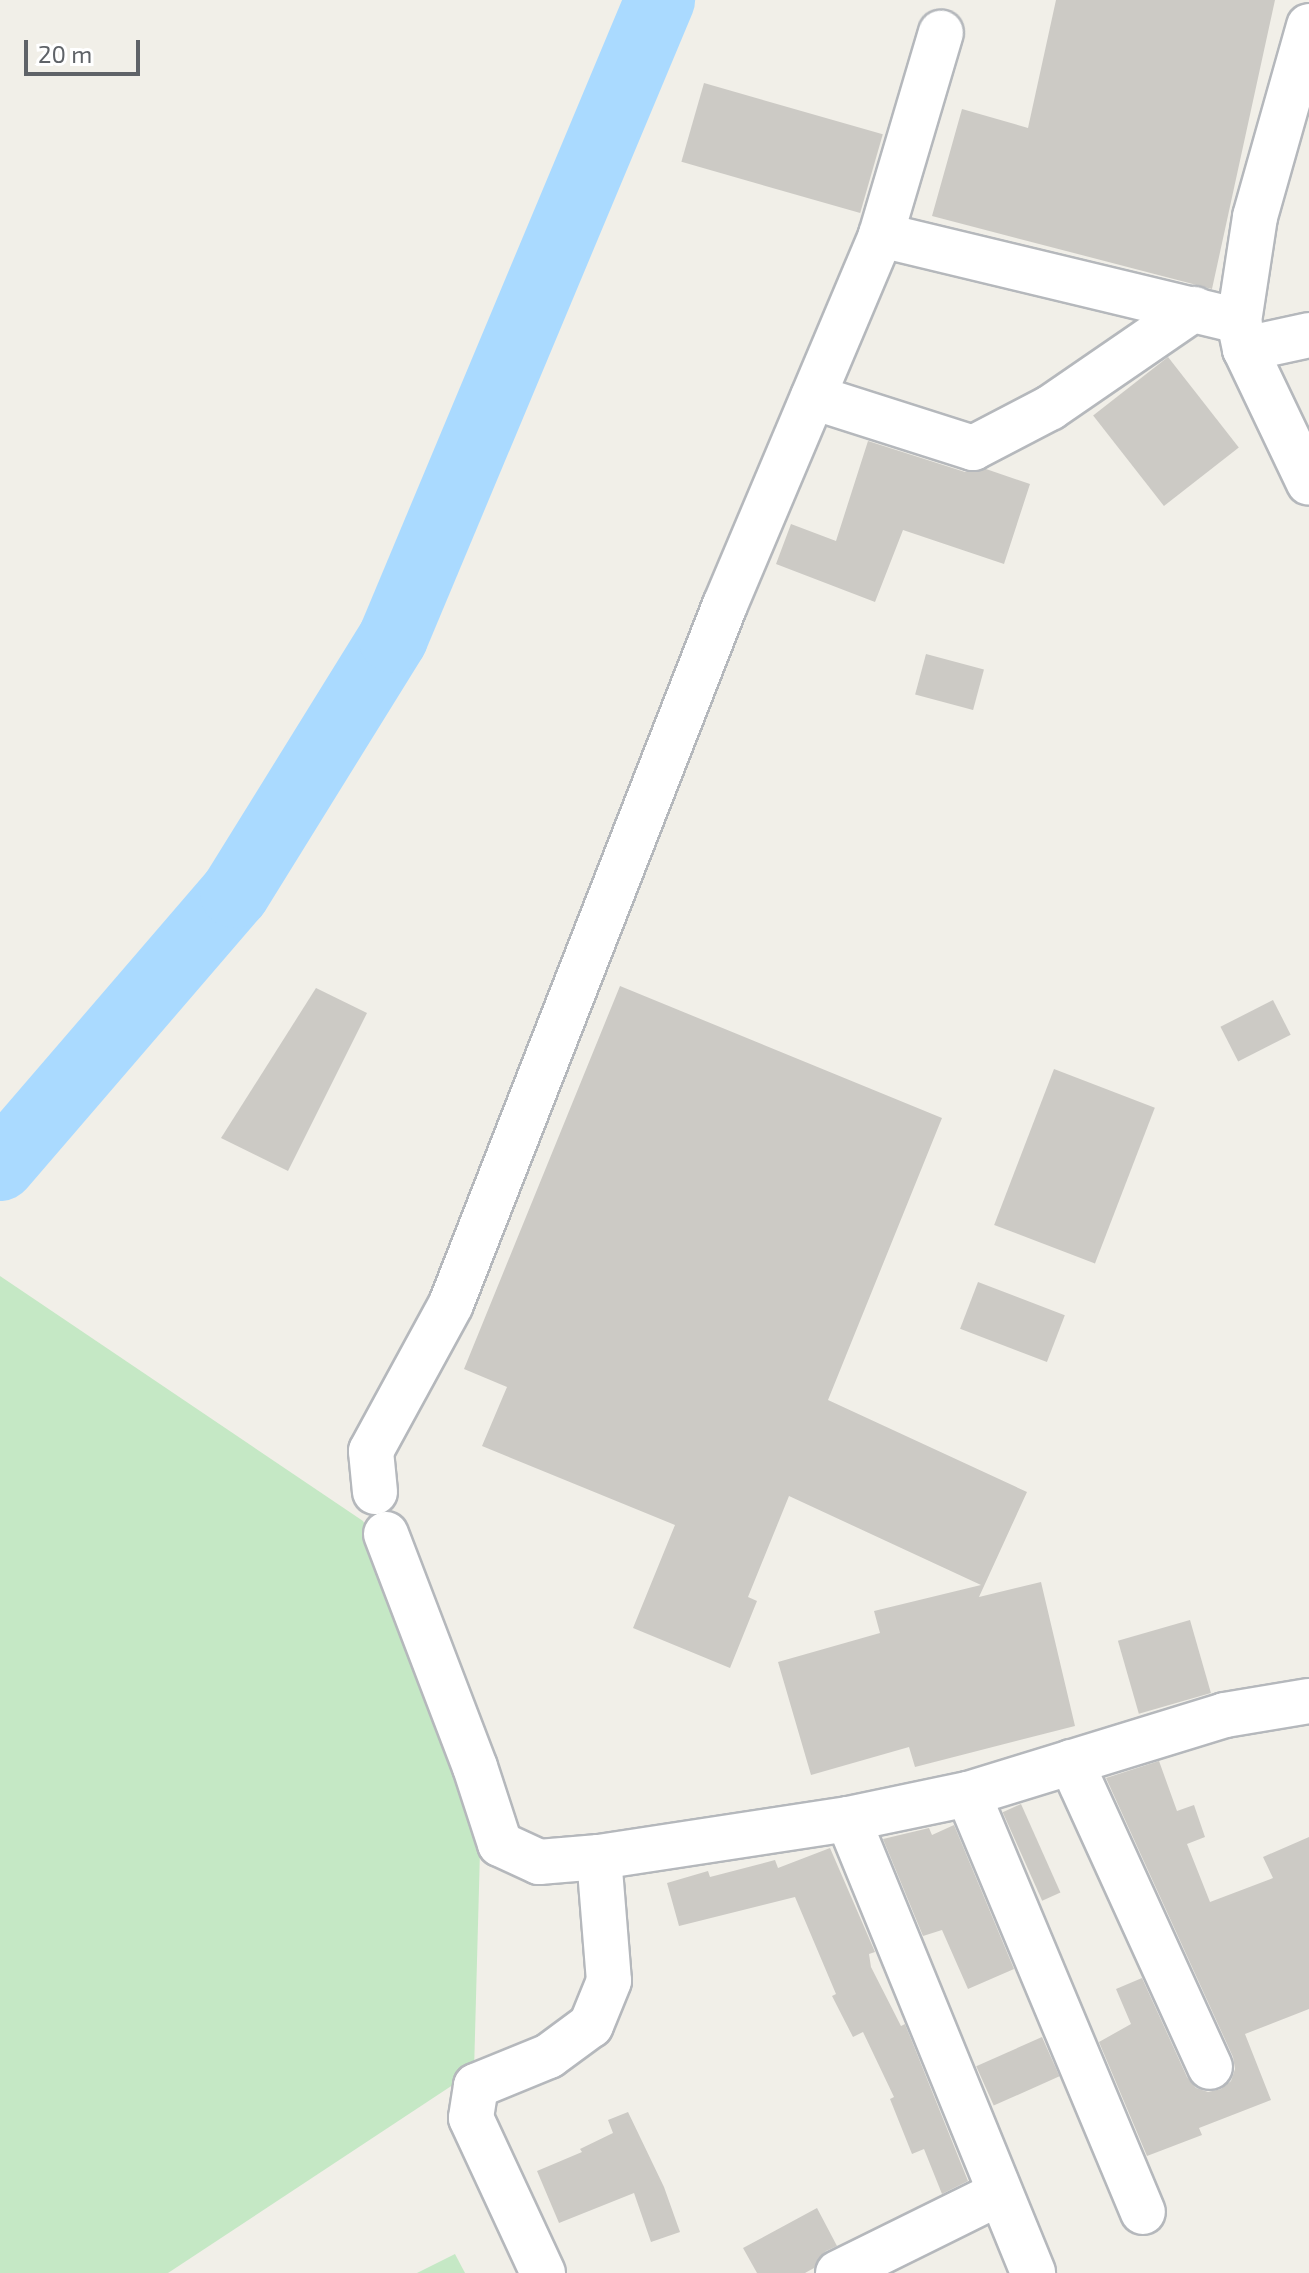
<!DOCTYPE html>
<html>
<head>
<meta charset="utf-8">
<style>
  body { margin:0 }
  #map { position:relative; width:1309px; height:2273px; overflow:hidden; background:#f1efe8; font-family:"Exo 2",sans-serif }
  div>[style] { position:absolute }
  .green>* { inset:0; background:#c5e8c5 }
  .river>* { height:70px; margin:-35px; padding:0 35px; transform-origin:35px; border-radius:35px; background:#aadaff }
  .building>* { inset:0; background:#cccac5; transform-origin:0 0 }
  .roads { filter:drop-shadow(2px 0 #b5b8bc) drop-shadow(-2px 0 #b5b8bc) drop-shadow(0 2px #b5b8bc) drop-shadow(0 -2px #b5b8bc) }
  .minor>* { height:44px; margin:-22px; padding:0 22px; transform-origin:22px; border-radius:22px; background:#fff }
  span { translate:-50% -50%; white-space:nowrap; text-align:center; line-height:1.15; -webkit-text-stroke:6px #fff; paint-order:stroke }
  .scale { position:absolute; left:24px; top:40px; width:116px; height:36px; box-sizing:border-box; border:4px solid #5f6368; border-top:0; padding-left:10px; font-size:24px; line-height:28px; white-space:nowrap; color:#5f6368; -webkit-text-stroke:6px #fff; paint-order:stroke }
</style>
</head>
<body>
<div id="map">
  <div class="green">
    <i style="clip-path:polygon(0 1276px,363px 1521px,431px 1648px,480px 1851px,474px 2071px,168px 2273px,0 2273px)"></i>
    <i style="clip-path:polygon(455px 2254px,465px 2273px,417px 2273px)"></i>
  </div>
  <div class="river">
    <i style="left:0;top:1166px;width:360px;rotate:-49.3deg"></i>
    <i style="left:235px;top:893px;width:300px;rotate:-58.2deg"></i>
    <i style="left:393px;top:638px;width:692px;rotate:-67.29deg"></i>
  </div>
  <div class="building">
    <i style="clip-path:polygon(1056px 0,1275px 0,1212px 289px,932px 216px,962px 109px,1028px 128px)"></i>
    <i style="left:704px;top:83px;width:186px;height:82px;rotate:16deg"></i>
    <i style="left:1168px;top:357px;width:115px;height:95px;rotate:52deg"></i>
    <i style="clip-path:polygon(868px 441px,965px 472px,986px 469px,1030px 484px,1004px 564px,903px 530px,875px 602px,776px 564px,791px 524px,836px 541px)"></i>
    <i style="left:926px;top:654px;width:60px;height:42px;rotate:15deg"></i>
    <i style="clip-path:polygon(620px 986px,942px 1118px,828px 1400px,1027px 1492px,979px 1597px,1041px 1582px,1075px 1726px,915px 1767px,909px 1747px,811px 1775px,778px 1662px,880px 1633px,874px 1611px,981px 1585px,789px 1496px,748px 1597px,757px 1601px,730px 1668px,633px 1628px,675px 1525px,482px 1446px,507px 1387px,464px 1369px)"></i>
    <i style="clip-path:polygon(316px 988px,367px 1013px,288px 1171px,221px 1138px)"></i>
    <i style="left:1273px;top:1000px;width:39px;height:59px;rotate:63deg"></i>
    <i style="left:1054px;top:1069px;width:108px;height:167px;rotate:21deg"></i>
    <i style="left:978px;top:1282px;width:93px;height:50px;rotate:21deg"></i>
    <i style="left:1190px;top:1620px;width:76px;height:75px;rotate:74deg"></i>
    <i style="clip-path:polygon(1159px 1761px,1177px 1811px,1194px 1805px,1205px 1837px,1187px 1844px,1210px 1902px,1273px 1878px,1263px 1857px,1309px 1837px,1309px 2009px,1245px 2034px,1271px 2100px,1199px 2128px,1202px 2135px,1147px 2156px,1099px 2042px,1131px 2024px,1116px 1989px,1142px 1978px,1187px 2077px,1196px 2088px,1208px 2092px,1221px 2089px,1231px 2081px,1235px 2069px,1233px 2057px,1106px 1778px)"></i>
    <i style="left:1021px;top:1804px;width:97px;height:20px;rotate:66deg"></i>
    <i style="clip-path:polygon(954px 1825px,1014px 1969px,968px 1989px,942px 1930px,923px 1936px,883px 1839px,929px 1828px,932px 1835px)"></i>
    <i style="clip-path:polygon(830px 1848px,875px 1952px,869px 1954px,871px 1967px,901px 2026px,905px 2024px,968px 2181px,942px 2194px,924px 2149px,912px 2154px,890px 2099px,894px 2097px,863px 2032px,853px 2037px,832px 1996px,836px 1994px,795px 1897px,679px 1926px,667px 1883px,708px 1871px,710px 1877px,775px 1860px,778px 1868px)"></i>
    <i style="left:1042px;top:2037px;width:43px;height:72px;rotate:66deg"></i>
    <i style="clip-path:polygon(628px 2112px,664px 2187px,680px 2232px,651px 2242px,634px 2193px,559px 2223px,537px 2171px,582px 2152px,580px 2149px,613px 2133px,608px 2120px)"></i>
    <i style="clip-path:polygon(817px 2208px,837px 2246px,826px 2251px,814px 2268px,805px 2273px,757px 2273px,743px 2248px)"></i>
  </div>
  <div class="roads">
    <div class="minor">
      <i style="left:1309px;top:26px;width:198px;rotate:105.8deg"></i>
      <i style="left:1255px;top:217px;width:105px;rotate:98.7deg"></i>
      <i style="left:1239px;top:321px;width:29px;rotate:78deg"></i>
      <i style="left:1245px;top:349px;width:148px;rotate:64.5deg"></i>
      <i style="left:881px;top:235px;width:211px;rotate:-73.5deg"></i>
      <i style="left:1245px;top:349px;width:66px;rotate:-12.3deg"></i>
      <i style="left:813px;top:397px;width:168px;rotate:17.7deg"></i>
      <i style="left:973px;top:448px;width:87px;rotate:-27.5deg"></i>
      <i style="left:1050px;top:408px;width:175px;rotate:-34.5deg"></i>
      <i style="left:375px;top:1492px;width:41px;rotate:-95.6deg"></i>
      <i style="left:371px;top:1451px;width:167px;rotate:-61.4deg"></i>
      <i style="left:451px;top:1304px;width:751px;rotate:-68.6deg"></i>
      <i style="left:725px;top:605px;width:402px;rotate:-67.1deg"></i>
      <i style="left:881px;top:235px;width:368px;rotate:13.5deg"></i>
      <i style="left:386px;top:1534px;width:249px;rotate:69.1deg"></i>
      <i style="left:475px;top:1767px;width:81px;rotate:72deg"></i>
      <i style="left:500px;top:1844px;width:43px;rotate:24.8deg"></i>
      <i style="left:539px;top:1862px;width:60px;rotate:-4.8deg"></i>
      <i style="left:599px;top:1857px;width:124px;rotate:85.4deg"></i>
      <i style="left:609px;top:1981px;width:48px;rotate:112.2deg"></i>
      <i style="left:591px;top:2025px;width:52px;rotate:143.6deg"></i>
      <i style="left:549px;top:2056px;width:79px;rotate:157.7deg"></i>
      <i style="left:476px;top:2086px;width:32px;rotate:99deg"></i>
      <i style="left:471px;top:2118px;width:171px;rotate:65.1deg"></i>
      <i style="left:1071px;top:1762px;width:335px;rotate:65.5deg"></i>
      <i style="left:968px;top:1794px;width:453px;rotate:67.3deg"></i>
      <i style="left:848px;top:1819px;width:490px;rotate:67.8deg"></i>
      <i style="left:599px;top:1857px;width:252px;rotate:-8.7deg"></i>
      <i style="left:848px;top:1819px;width:123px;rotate:-11.8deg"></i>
      <i style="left:968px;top:1794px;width:269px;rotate:-17.1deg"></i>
      <i style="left:1225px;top:1715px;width:85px;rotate:-9.5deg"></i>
      <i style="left:838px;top:2273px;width:178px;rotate:-26.3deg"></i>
    </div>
  </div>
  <div class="scale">20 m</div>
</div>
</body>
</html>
